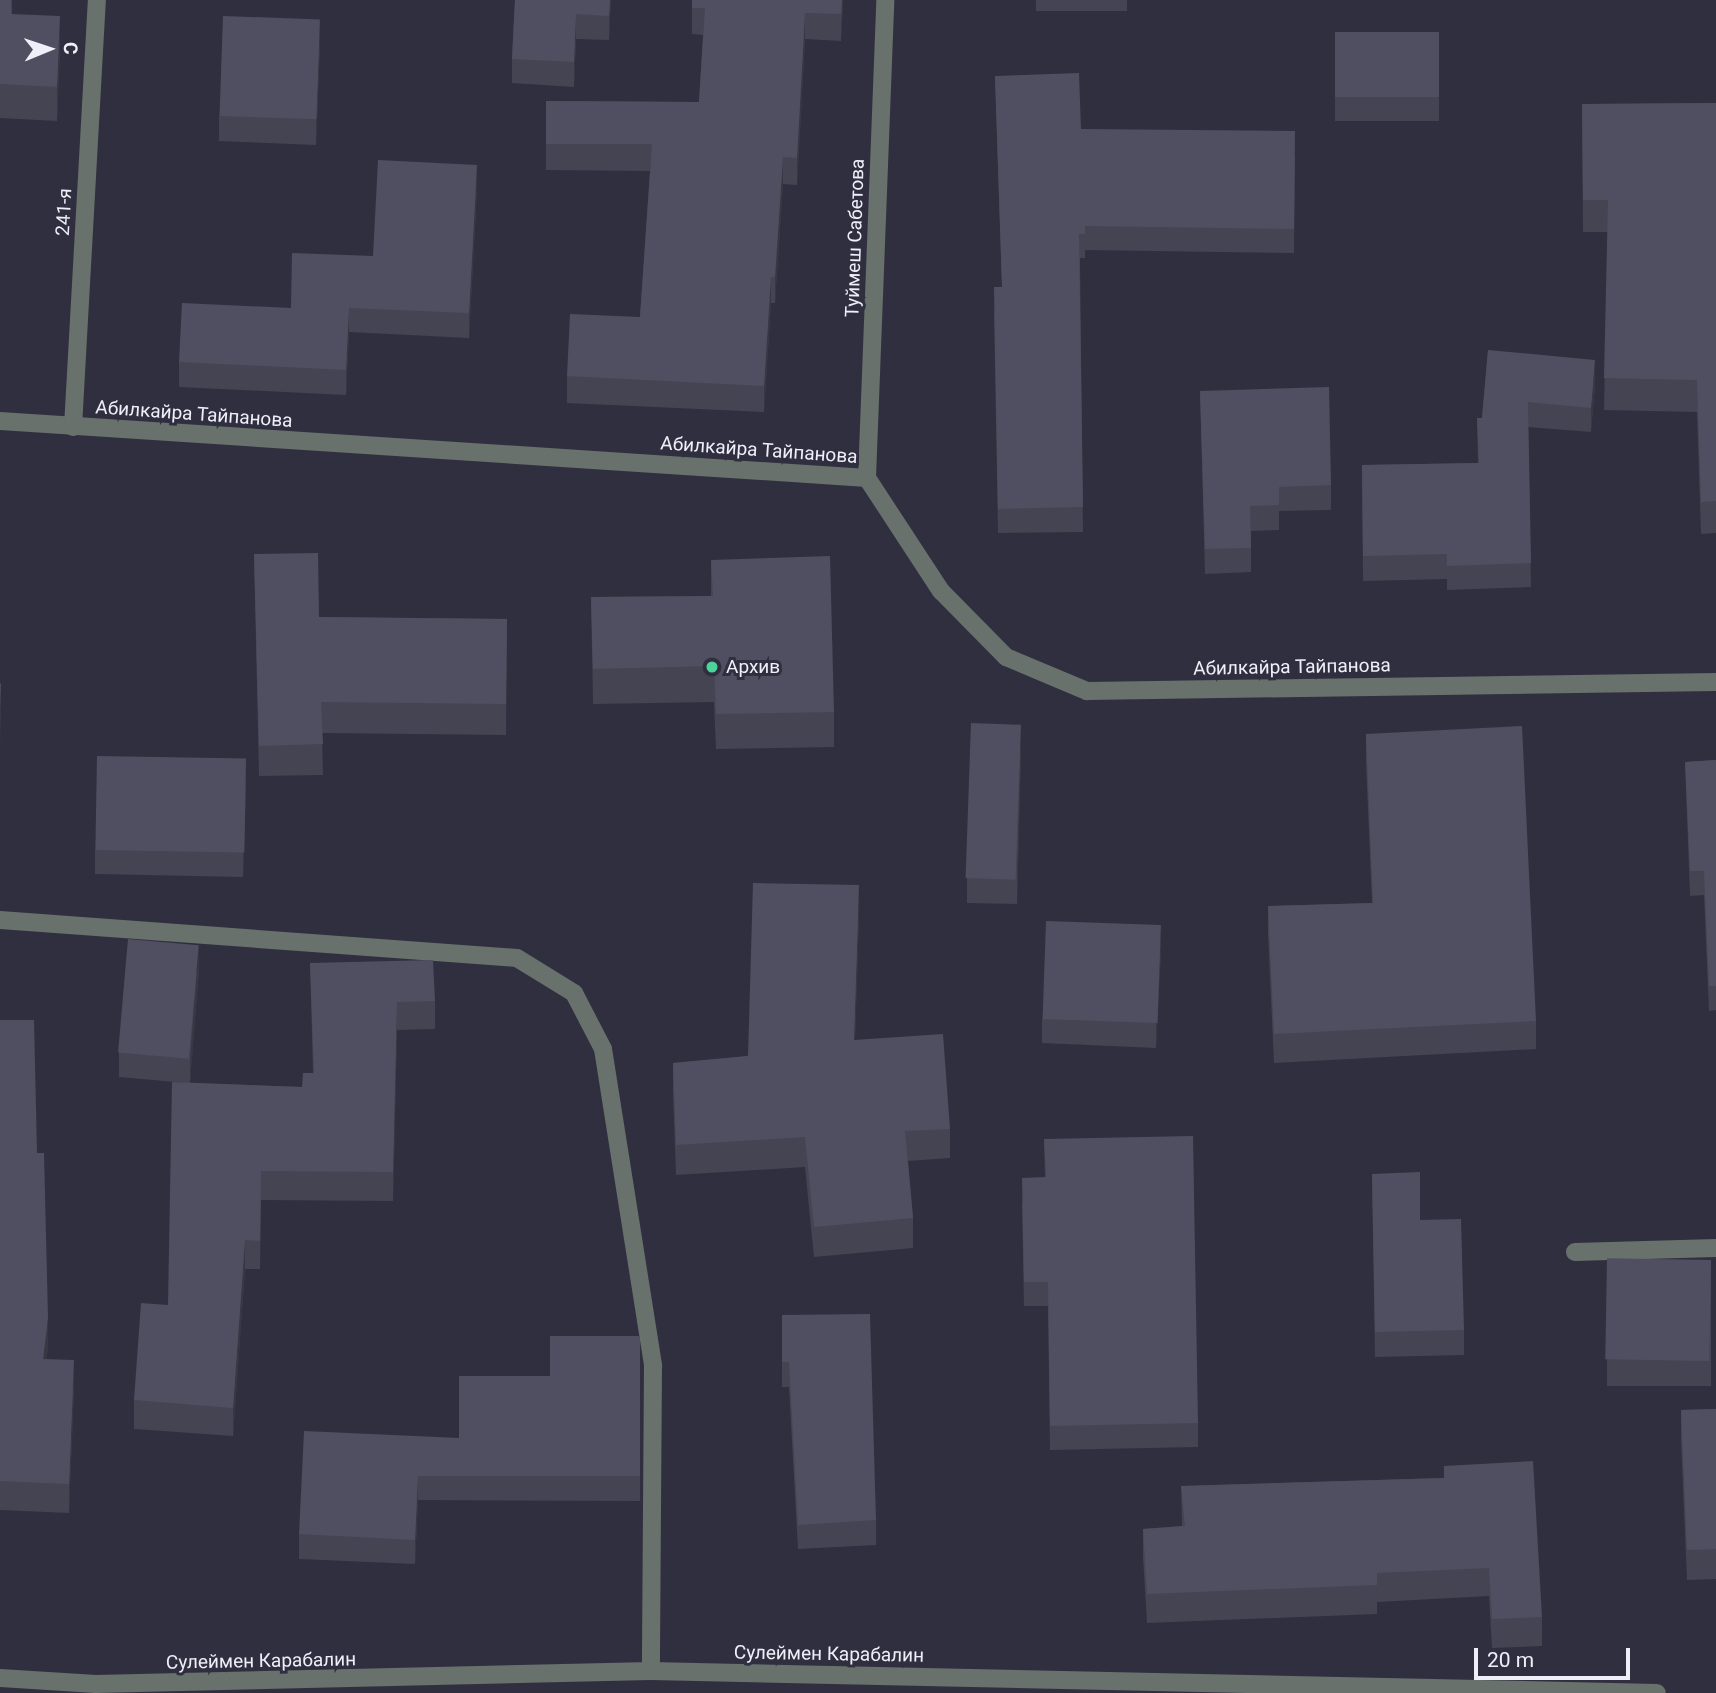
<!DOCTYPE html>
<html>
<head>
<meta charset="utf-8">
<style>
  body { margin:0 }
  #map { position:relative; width:1716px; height:1693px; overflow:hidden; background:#302f3f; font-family:Roboto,sans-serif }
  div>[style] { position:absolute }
  .minor>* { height:18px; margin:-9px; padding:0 9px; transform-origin:9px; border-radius:9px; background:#68716c }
  .wall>* { inset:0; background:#454453; transform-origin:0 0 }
  .shaded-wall>* { inset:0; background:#383744 }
  .building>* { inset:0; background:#504f61; transform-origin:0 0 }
  .dots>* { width:19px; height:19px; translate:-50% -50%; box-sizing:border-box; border:4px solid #302f3f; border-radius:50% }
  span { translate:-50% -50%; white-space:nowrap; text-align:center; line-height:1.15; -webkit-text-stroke:6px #302f3f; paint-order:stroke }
  .street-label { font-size:19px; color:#efeff9 }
  .poi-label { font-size:19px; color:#efeff9 }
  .left { translate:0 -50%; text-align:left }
  .north { position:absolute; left:14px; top:14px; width:70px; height:70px; -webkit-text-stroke:5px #302f3f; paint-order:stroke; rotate:88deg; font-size:19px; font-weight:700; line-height:28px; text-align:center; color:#efeff9 }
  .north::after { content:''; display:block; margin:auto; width:24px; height:32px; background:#efeff9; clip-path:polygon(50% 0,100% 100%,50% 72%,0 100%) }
  .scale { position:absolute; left:1474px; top:1648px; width:156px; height:32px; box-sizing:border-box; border:4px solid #efeff9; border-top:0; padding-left:9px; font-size:21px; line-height:24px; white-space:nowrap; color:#efeff9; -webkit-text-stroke:5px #302f3f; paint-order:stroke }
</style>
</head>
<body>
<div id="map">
  <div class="minor">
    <i style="left:0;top:421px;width:869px;rotate:3.76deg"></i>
    <i style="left:867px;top:478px;width:135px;rotate:56.8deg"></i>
    <i style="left:941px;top:591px;width:93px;rotate:45.4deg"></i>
    <i style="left:1006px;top:657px;width:88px;rotate:22.8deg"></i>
    <i style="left:1087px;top:691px;width:629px;rotate:-0.82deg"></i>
    <i style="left:73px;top:427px;width:428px;rotate:-86.8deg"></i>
    <i style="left:867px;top:478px;width:478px;rotate:-87.8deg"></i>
    <i style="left:0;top:920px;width:518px;rotate:4.2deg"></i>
    <i style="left:517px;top:958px;width:67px;rotate:31.6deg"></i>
    <i style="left:574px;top:993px;width:63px;rotate:62.6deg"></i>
    <i style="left:603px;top:1049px;width:321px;rotate:81deg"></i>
    <i style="left:653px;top:1366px;width:305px;rotate:90.4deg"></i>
    <i style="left:1575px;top:1252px;width:141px;rotate:-1.6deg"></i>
    <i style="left:0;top:1678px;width:96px;rotate:3.6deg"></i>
    <i style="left:96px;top:1684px;width:555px;rotate:-1.34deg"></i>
    <i style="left:651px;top:1671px;width:1006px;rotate:1.25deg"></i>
  </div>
  <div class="wall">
    <i style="clip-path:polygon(0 0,12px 0,12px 14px,60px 50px,57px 121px,0 118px)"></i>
    <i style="clip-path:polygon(515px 0,611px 0,609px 40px,576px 39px,574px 87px,512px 83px,512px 59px)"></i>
    <i style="clip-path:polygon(692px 0,843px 0,841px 41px,805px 39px,797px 185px,783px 184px,775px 303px,771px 303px,764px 412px,567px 403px,567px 376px,640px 317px,650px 171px,546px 170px,546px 101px,699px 102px,703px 35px,692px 34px)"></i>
    <i style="left:1036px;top:0;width:91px;height:11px"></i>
    <i style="left:1335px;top:32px;width:104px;height:89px"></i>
    <i style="clip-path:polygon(320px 44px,316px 145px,219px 141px,219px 116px)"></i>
    <i style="clip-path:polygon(995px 76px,1081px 129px,1295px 156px,1294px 253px,1085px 250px,1085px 258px,1080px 258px,1083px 532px,998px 533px,994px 312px,1002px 287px)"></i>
    <i style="clip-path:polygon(1716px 103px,1716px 533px,1701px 534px,1697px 412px,1604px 410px,1608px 232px,1583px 232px,1582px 104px)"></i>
    <i style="clip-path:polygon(477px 190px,469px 338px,349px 332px,346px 395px,179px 387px,179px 362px,291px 308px)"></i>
    <i style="clip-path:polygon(1488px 350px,1595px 384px,1591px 432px,1528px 427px,1531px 587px,1447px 590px,1447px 579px,1363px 581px,1362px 465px,1478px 463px,1477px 418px,1482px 418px)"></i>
    <i style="clip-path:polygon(1200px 391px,1331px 485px,1331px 510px,1279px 511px,1279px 530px,1251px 531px,1251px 572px,1205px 574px)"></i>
    <i style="clip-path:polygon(254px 554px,319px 617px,507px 619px,506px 735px,322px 733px,323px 775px,259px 776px)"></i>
    <i style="clip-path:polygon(711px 560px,834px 712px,834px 747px,716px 749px,714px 702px,593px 704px,591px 597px,711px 596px)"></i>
    <i style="clip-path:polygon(1366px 734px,1536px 1021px,1536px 1049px,1274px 1063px,1268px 934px,1268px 906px,1372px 903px,1366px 762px)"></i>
    <i style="clip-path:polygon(1021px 749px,1017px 904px,967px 903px,967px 878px)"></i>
    <i style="clip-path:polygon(1716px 760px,1716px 1010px,1709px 1011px,1704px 895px,1690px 896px,1685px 762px)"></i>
    <i style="clip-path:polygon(246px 784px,243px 877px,95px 874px,95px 850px)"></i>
    <i style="clip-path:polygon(859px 915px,855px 1040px,950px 1129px,950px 1158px,908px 1161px,913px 1218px,913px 1248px,814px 1257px,805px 1167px,676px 1175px,673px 1093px,673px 1063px,748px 1056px)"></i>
    <i style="clip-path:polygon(1161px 951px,1156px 1048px,1042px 1043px,1042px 1019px)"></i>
    <i style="clip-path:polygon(310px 963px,435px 1001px,435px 1029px,397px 1030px,393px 1201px,261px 1200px,260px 1269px,245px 1269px,233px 1436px,134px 1429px,134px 1400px,168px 1305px,187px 1083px,119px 1077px,119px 1053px,199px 969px,190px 1083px,302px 1087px,313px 1073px)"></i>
    <i style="clip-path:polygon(0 1020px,37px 1153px,48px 1347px,46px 1359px,74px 1389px,69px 1513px,0 1510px)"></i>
    <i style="clip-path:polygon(1044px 1139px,1198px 1423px,1198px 1447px,1050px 1450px,1048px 1306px,1024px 1306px,1022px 1203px,1045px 1177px)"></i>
    <i style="clip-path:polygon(1372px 1174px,1420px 1220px,1464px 1330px,1464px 1355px,1375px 1357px)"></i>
    <i style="left:1711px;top:1260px;width:126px;height:104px;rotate:90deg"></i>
    <i style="clip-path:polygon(782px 1315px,876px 1520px,876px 1545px,798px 1549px,789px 1387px,782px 1387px)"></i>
    <i style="clip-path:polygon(640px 1336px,640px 1501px,418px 1500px,415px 1564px,299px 1559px,299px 1534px,459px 1438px,550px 1376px)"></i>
    <i style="clip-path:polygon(1716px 1409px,1716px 1579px,1687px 1580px,1681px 1440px,1681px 1410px)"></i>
    <i style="clip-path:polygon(1444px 1478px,1542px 1617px,1542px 1646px,1492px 1648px,1489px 1596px,1377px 1602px,1377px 1614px,1147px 1623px,1143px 1557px,1143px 1529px,1182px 1526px,1181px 1486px)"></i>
  </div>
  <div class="shaded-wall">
    <i style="clip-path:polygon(610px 0,611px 0,609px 40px,609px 16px)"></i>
    <i style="clip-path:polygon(842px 0,843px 0,843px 2px,841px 41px)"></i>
    <i style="clip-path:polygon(805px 13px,805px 39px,797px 185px,797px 158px)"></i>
    <i style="clip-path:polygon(576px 14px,576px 39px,574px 87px,574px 62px)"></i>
    <i style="clip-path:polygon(60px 16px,60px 50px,57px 121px,57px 87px)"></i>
    <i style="clip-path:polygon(320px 20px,320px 44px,316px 145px,316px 120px)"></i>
    <i style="clip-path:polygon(783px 157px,783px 184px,775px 303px,775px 277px)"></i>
    <i style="clip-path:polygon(477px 165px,477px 190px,469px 338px,469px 313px)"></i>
    <i style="clip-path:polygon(771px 277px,771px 303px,764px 412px,764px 386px)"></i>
    <i style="clip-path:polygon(349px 308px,349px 332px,346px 395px,346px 370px)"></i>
    <i style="clip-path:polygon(1595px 360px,1595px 384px,1591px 432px,1591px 408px)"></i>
    <i style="clip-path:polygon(1px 684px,1px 719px,0 749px,0 713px)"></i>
    <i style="clip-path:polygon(1021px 725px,1021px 749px,1017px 904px,1017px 879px)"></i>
    <i style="clip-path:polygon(246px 759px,246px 784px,243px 877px,243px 853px)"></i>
    <i style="clip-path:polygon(859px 885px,859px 915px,854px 1070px,854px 1040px)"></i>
    <i style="clip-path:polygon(1161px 926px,1161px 951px,1156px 1048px,1156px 1024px)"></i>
    <i style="clip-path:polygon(199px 945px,199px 969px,190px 1083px,190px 1058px)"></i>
    <i style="clip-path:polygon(397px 1002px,397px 1030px,393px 1201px,393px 1172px)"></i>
    <i style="clip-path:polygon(245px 1240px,245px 1269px,233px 1436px,233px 1408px)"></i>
    <i style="clip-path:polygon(48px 1318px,48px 1347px,43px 1388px,43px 1359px)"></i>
    <i style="clip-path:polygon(74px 1360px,74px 1389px,69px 1513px,69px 1484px)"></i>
    <i style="clip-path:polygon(418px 1476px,418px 1500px,415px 1564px,415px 1540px)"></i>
  </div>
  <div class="building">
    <i style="clip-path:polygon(0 0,11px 0,11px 14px,60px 16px,57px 87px,0 84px)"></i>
    <i style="clip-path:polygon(515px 0,610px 0,609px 16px,576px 14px,574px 62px,512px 59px)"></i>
    <i style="clip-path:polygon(692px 0,842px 0,841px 14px,805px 13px,797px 158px,783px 157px,775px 277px,771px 277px,764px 386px,567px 376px,570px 314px,640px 317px,652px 144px,546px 144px,546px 101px,699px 102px,705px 8px,692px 8px)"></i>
    <i style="left:223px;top:16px;width:97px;height:100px;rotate:2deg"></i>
    <i style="left:1335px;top:32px;width:104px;height:65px"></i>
    <i style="clip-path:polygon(1079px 73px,1081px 129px,1295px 131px,1294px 229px,1085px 226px,1085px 234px,1079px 234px,1083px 507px,998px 509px,994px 287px,1002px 287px,995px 76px)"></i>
    <i style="clip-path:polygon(1716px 103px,1716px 501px,1701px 502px,1697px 380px,1604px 378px,1608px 200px,1583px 200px,1582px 104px)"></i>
    <i style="clip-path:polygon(378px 160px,477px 165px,469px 313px,349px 308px,346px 370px,179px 362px,182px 303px,291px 308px,292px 253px,373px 256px)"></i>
    <i style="clip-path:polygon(1488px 350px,1595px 360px,1591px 408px,1528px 402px,1531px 563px,1447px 566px,1447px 554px,1363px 556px,1362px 465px,1479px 463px,1477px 418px,1482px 418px)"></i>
    <i style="clip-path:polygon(1329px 387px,1331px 485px,1279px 487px,1279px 505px,1250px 506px,1251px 548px,1205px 549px,1200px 391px)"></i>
    <i style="clip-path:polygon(318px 553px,319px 617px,507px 619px,506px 704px,321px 702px,323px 744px,259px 746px,254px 554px)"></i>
    <i style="clip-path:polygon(830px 556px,834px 712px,716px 714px,714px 666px,593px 669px,591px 597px,713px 596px,711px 560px)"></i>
    <i style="clip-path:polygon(0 683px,1px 684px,0 713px)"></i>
    <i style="left:971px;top:723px;width:50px;height:155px;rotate:2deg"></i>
    <i style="clip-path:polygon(1522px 726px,1536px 1021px,1274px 1034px,1268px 906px,1373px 903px,1366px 734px)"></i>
    <i style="left:97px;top:756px;width:149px;height:94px;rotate:1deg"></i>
    <i style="clip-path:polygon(1716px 760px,1716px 986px,1709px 986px,1704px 871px,1690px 871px,1685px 762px)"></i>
    <i style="clip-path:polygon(753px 883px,859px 885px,854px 1040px,943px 1034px,950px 1129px,905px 1131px,913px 1218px,814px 1227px,805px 1137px,676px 1145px,673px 1063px,748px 1056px)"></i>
    <i style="left:1046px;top:921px;width:115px;height:98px;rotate:2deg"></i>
    <i style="left:128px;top:939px;width:71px;height:114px;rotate:5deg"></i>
    <i style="clip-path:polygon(433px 960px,435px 1001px,397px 1002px,393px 1172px,261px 1171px,260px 1241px,245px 1240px,233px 1408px,134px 1400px,141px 1303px,168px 1305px,172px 1082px,302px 1087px,303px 1073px,314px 1073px,310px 963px)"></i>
    <i style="clip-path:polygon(0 1020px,34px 1020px,37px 1153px,44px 1153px,48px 1318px,43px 1359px,74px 1360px,69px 1484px,0 1481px)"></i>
    <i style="clip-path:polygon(1193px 1136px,1198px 1423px,1050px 1426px,1048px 1282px,1024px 1282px,1022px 1178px,1046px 1177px,1044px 1139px)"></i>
    <i style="clip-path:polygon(1420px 1172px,1420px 1220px,1461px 1219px,1464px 1330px,1375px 1332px,1372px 1174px)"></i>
    <i style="left:1711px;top:1260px;width:101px;height:104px;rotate:91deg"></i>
    <i style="clip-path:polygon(870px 1314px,876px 1520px,798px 1525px,789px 1362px,782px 1362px,782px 1315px)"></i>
    <i style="clip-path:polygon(550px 1336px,640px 1336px,640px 1476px,418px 1476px,415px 1540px,299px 1534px,304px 1431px,459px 1438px,459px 1376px,550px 1376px)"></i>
    <i style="clip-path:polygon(1716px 1409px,1716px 1549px,1687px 1550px,1681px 1410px)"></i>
    <i style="clip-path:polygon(1533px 1461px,1542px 1617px,1492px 1619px,1489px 1568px,1377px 1573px,1377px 1585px,1147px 1594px,1143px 1529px,1185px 1526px,1181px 1486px,1444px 1478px,1444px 1466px)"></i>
  </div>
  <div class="dots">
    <i style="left:712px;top:667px;background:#4cd49b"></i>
  </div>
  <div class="street-label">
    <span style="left:64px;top:212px;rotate:-87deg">241-я</span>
    <span style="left:855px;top:238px;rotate:-88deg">Туймеш Сабетова</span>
    <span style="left:194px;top:414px;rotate:4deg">Абилкайра Тайпанова</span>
    <span style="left:759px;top:450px;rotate:4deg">Абилкайра Тайпанова</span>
    <span style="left:1292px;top:667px;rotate:-1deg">Абилкайра Тайпанова</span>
    <span style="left:829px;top:1654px;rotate:1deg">Сулеймен Карабалин</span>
    <span style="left:261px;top:1661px;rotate:-1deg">Сулеймен Карабалин</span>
  </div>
  <div class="poi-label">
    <span class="left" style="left:726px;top:667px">Архив</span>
  </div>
  <div class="north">С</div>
  <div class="scale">20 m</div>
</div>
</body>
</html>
